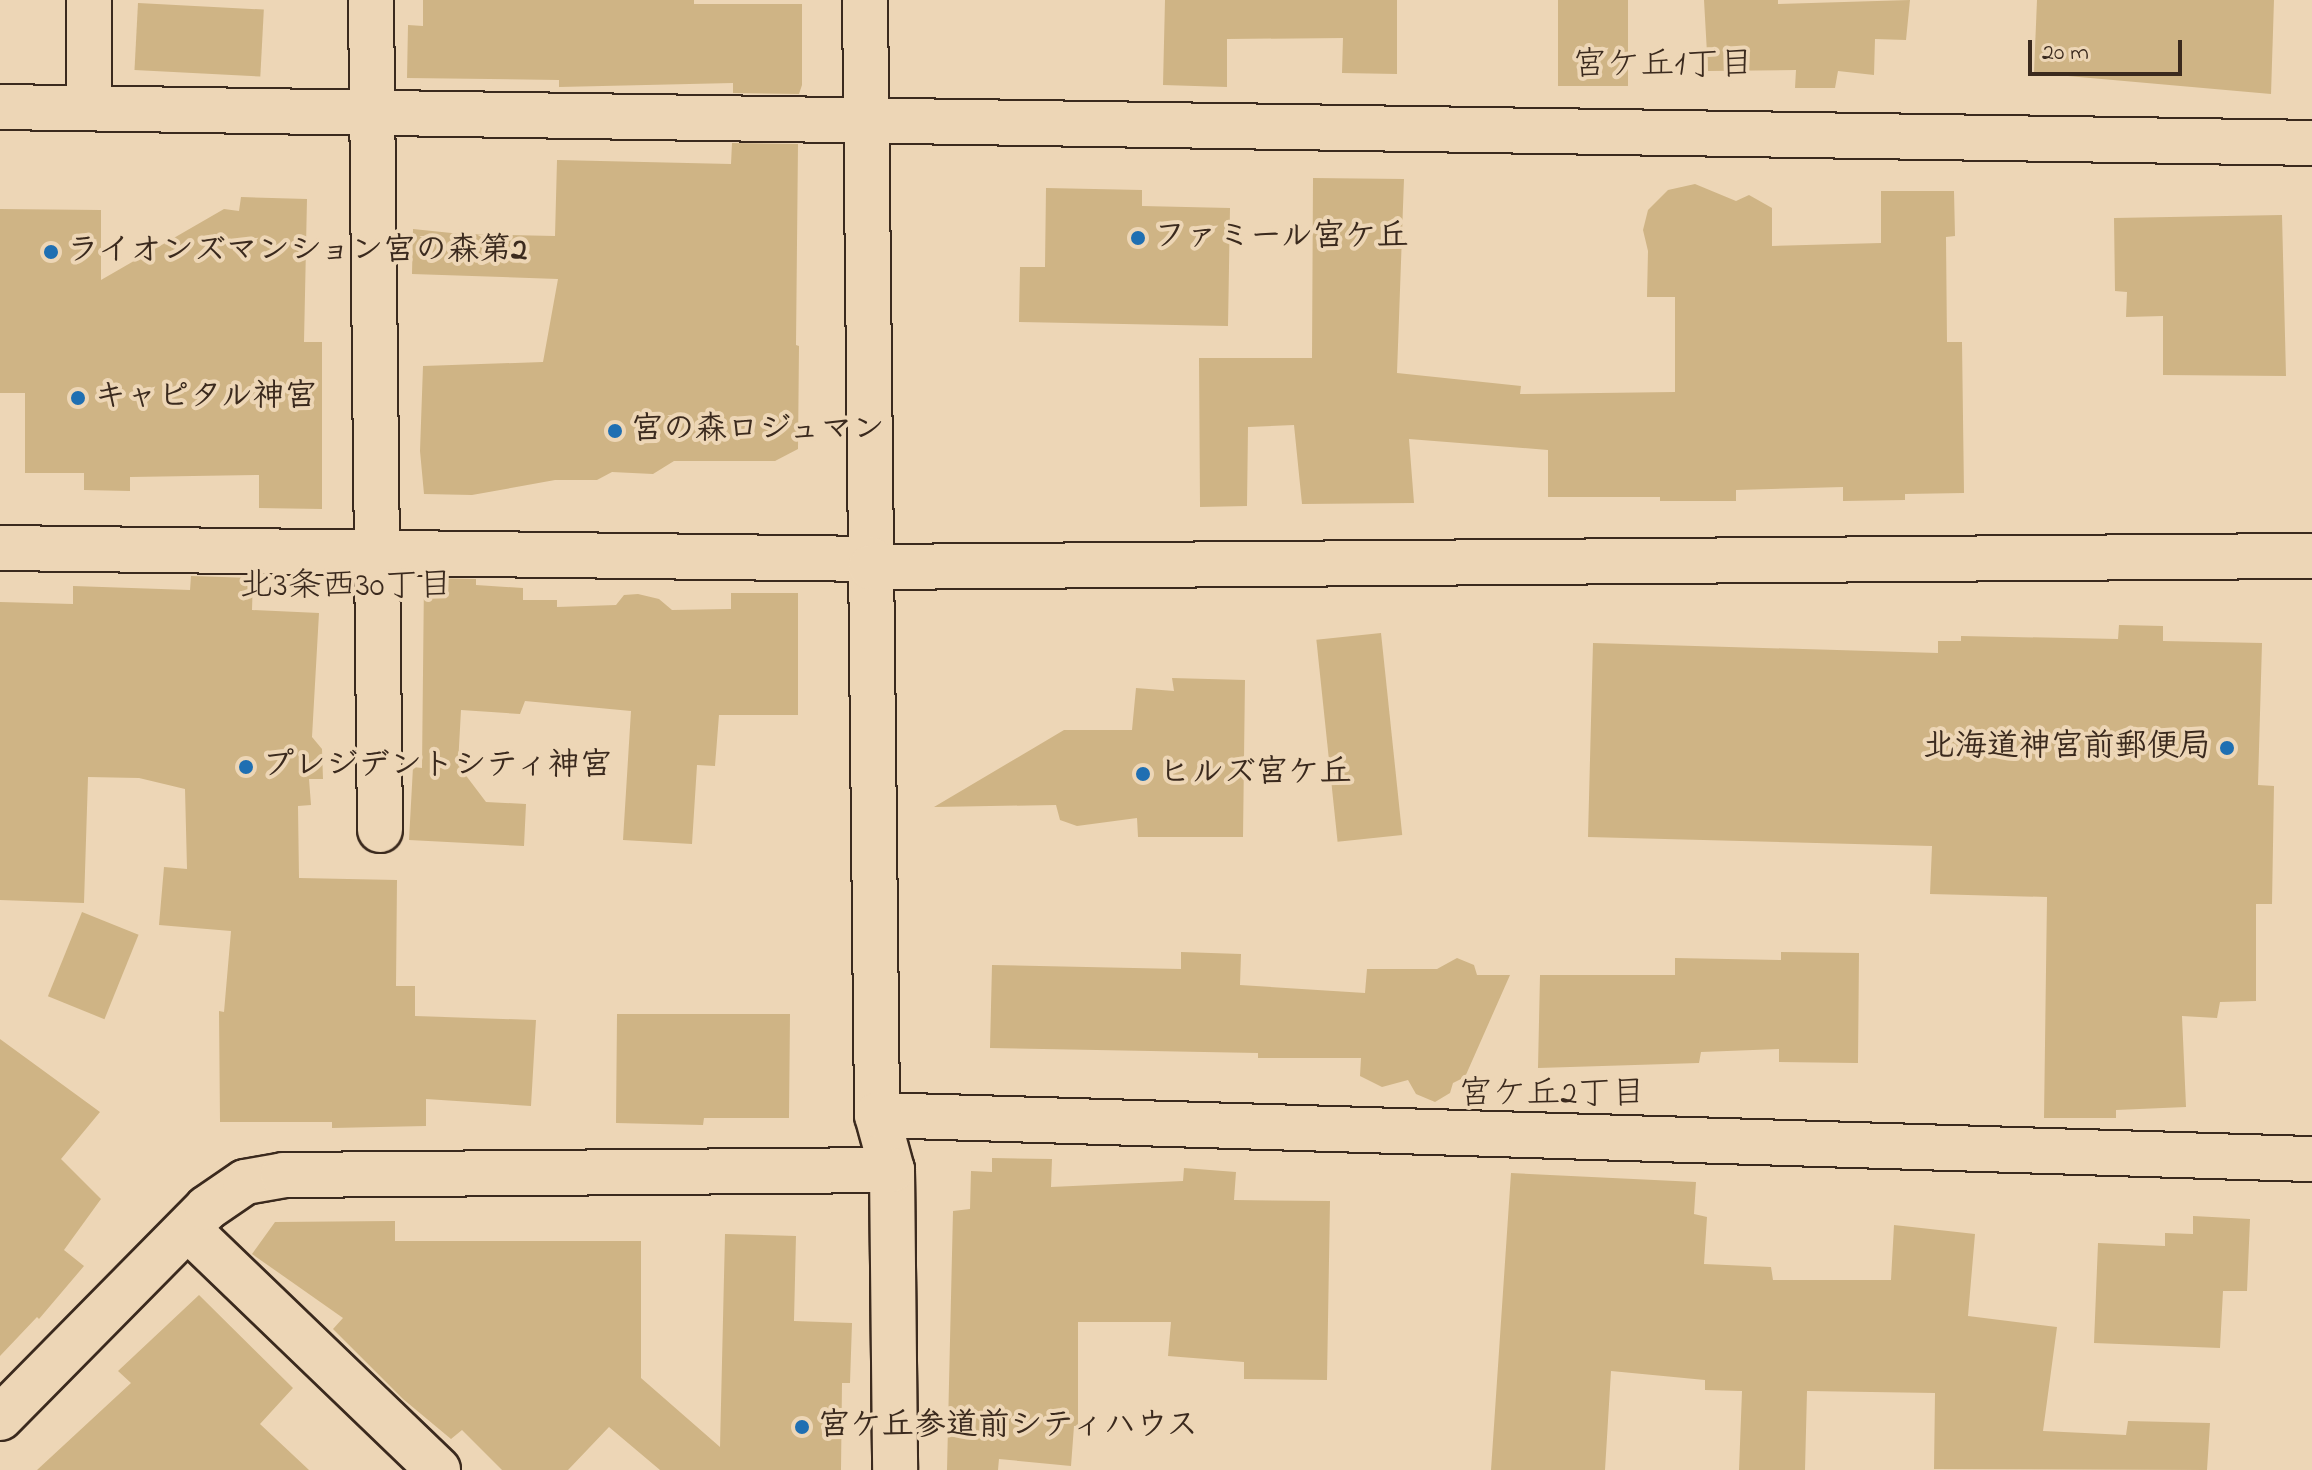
<!DOCTYPE html>
<html>
<head>
<meta charset="utf-8">
<style>
  body { margin:0 }
  #map { position:relative; width:2312px; height:1470px; overflow:hidden; background:#edd6b6; font-family:"Indie Flower","Klee One",sans-serif }
  div>[style] { position:absolute }
  .building>* { inset:0; background:#cfb485; transform-origin:0 0 }
  .roads { filter:drop-shadow(2px 0 #3b2a1e) drop-shadow(-2px 0 #3b2a1e) drop-shadow(0 2px #3b2a1e) drop-shadow(0 -2px #3b2a1e) }
  .minor>* { height:44px; margin:-22px; padding:0 22px; transform-origin:22px; border-radius:22px; background:#edd6b6 }
  .dots>* { width:22px; height:22px; translate:-50% -50%; box-sizing:border-box; border:4px solid #edd6b6; border-radius:50% }
  span { translate:-50% -50%; white-space:nowrap; text-align:center; line-height:1.15; -webkit-text-stroke:8px #edd6b6; paint-order:stroke }
  .poi-label { font-size:32px; color:#3b2a1e; font-weight:700 }
  .left { translate:0 -50%; text-align:left }
  .right { translate:-100% -50%; text-align:right }
  .neighbourhood-label { font-size:34px; color:#3b2a1e }
  .scale { position:absolute; left:2028px; top:40px; width:154px; height:36px; box-sizing:border-box; border:4px solid #3b2a1e; border-top:0; padding-left:10px; font-size:24px; line-height:28px; white-space:nowrap; color:#3b2a1e; -webkit-text-stroke:6px #edd6b6; paint-order:stroke }
</style>
</head>
<body>
<div id="map">
  <div class="building">
    <i style="clip-path:polygon(423px 0,694px 0,694px 4px,802px 4px,802px 85px,799px 94px,733px 93px,733px 83px,559px 87px,559px 80px,407px 78px,408px 25px,423px 26px)"></i>
    <i style="clip-path:polygon(1165px 0,1397px 0,1397px 74px,1342px 73px,1343px 38px,1227px 39px,1227px 87px,1163px 85px)"></i>
    <i style="left:1558px;top:0;width:70px;height:86px"></i>
    <i style="clip-path:polygon(1704px 0,1778px 0,1778px 4px,1910px 0,1906px 40px,1875px 39px,1874px 75px,1838px 71px,1835px 88px,1795px 88px,1796px 70px,1708px 71px)"></i>
    <i style="clip-path:polygon(2037px 0,2274px 0,2271px 94px,2034px 73px)"></i>
    <i style="left:138px;top:3px;width:126px;height:67px;rotate:3deg"></i>
    <i style="clip-path:polygon(732px 143px,798px 144px,796px 345px,799px 346px,798px 449px,775px 461px,674px 461px,653px 474px,612px 472px,597px 480px,555px 480px,472px 495px,424px 494px,420px 451px,423px 366px,543px 362px,558px 279px,412px 274px,413px 229px,461px 234px,555px 236px,557px 160px,731px 164px)"></i>
    <i style="clip-path:polygon(1313px 178px,1404px 179px,1397px 373px,1521px 386px,1520px 394px,1675px 392px,1675px 297px,1647px 297px,1648px 251px,1643px 230px,1648px 210px,1668px 190px,1695px 184px,1736px 201px,1749px 195px,1772px 208px,1772px 246px,1881px 243px,1881px 191px,1954px 191px,1955px 236px,1946px 237px,1947px 342px,1962px 342px,1964px 493px,1905px 494px,1905px 500px,1843px 501px,1843px 487px,1736px 490px,1736px 501px,1660px 501px,1660px 497px,1548px 497px,1548px 450px,1409px 439px,1414px 503px,1302px 504px,1294px 425px,1248px 427px,1247px 506px,1200px 507px,1199px 358px,1312px 358px)"></i>
    <i style="clip-path:polygon(1046px 188px,1142px 190px,1142px 206px,1230px 208px,1228px 326px,1019px 322px,1020px 267px,1045px 267px)"></i>
    <i style="clip-path:polygon(241px 197px,307px 199px,304px 342px,322px 342px,322px 509px,259px 508px,259px 475px,130px 477px,130px 491px,84px 490px,84px 473px,25px 473px,25px 393px,0 393px,0 209px,101px 210px,101px 280px,224px 209px,239px 211px)"></i>
    <i style="clip-path:polygon(2282px 215px,2286px 376px,2163px 375px,2163px 316px,2126px 317px,2127px 292px,2115px 291px,2114px 218px)"></i>
    <i style="clip-path:polygon(191px 576px,253px 578px,252px 610px,319px 613px,312px 737px,322px 749px,323px 779px,309px 779px,311px 805px,298px 806px,299px 878px,397px 880px,396px 986px,415px 986px,415px 1016px,536px 1020px,531px 1106px,426px 1099px,426px 1126px,332px 1128px,332px 1122px,220px 1122px,219px 1011px,224px 1012px,231px 931px,159px 925px,164px 867px,187px 869px,185px 789px,139px 778px,88px 777px,84px 903px,0 900px,0 602px,73px 604px,73px 586px,190px 590px)"></i>
    <i style="clip-path:polygon(424px 578px,476px 579px,476px 585px,523px 588px,523px 600px,557px 600px,557px 607px,616px 605px,624px 595px,638px 594px,659px 599px,672px 610px,731px 609px,731px 593px,798px 593px,798px 715px,719px 715px,715px 766px,697px 765px,692px 844px,623px 840px,631px 711px,525px 701px,520px 714px,461px 710px,458px 765px,486px 802px,526px 804px,524px 846px,409px 840px,413px 767px,422px 768px)"></i>
    <i style="clip-path:polygon(2119px 625px,2163px 626px,2163px 641px,2262px 643px,2258px 785px,2274px 786px,2272px 904px,2256px 904px,2256px 1001px,2220px 1002px,2217px 1018px,2182px 1016px,2186px 1107px,2116px 1110px,2116px 1118px,2044px 1118px,2047px 897px,1930px 894px,1932px 846px,1588px 837px,1593px 643px,1938px 653px,1938px 641px,1961px 641px,1961px 636px,2118px 639px)"></i>
    <i style="left:1381px;top:633px;width:203px;height:65px;rotate:84deg"></i>
    <i style="clip-path:polygon(1172px 678px,1245px 680px,1243px 837px,1138px 837px,1137px 818px,1077px 826px,1060px 820px,1056px 805px,934px 807px,1064px 730px,1132px 730px,1136px 688px,1174px 691px)"></i>
    <i style="left:82px;top:912px;width:61px;height:91px;rotate:22deg"></i>
    <i style="clip-path:polygon(1181px 952px,1241px 954px,1240px 985px,1365px 993px,1367px 969px,1437px 969px,1457px 958px,1474px 965px,1477px 975px,1510px 975px,1465px 1077px,1453px 1083px,1450px 1093px,1435px 1102px,1416px 1094px,1408px 1080px,1382px 1087px,1360px 1076px,1361px 1058px,1258px 1058px,1258px 1053px,990px 1048px,992px 965px,1181px 969px)"></i>
    <i style="clip-path:polygon(1781px 952px,1859px 953px,1858px 1063px,1779px 1062px,1779px 1049px,1701px 1052px,1699px 1063px,1538px 1068px,1540px 975px,1675px 975px,1675px 958px,1781px 960px)"></i>
    <i style="clip-path:polygon(617px 1014px,790px 1014px,789px 1118px,704px 1118px,703px 1125px,616px 1123px)"></i>
    <i style="clip-path:polygon(0 1039px,100px 1112px,61px 1159px,101px 1199px,64px 1250px,84px 1266px,39px 1319px,37px 1317px,0 1356px)"></i>
    <i style="clip-path:polygon(992px 1158px,1052px 1159px,1051px 1187px,1183px 1181px,1184px 1168px,1236px 1172px,1234px 1200px,1330px 1201px,1327px 1380px,1244px 1379px,1244px 1362px,1168px 1356px,1171px 1322px,1078px 1322px,1078px 1426px,1074px 1426px,1071px 1466px,999px 1459px,998px 1470px,947px 1470px,953px 1211px,970px 1209px,971px 1171px,992px 1172px)"></i>
    <i style="clip-path:polygon(1511px 1173px,1696px 1182px,1694px 1214px,1707px 1217px,1704px 1264px,1771px 1267px,1773px 1280px,1891px 1280px,1894px 1225px,1975px 1234px,1968px 1316px,2057px 1327px,2043px 1431px,2126px 1435px,2128px 1421px,2210px 1423px,2207px 1470px,1934px 1469px,1935px 1393px,1807px 1391px,1805px 1470px,1739px 1470px,1742px 1391px,1705px 1390px,1705px 1380px,1611px 1371px,1605px 1470px,1491px 1470px)"></i>
    <i style="clip-path:polygon(2193px 1216px,2250px 1219px,2247px 1291px,2223px 1291px,2220px 1348px,2094px 1343px,2098px 1243px,2165px 1246px,2165px 1233px,2193px 1234px)"></i>
    <i style="clip-path:polygon(395px 1221px,395px 1241px,641px 1241px,641px 1378px,720px 1447px,725px 1234px,796px 1236px,794px 1321px,852px 1323px,850px 1383px,842px 1383px,841px 1470px,660px 1470px,609px 1427px,568px 1470px,502px 1470px,462px 1430px,451px 1439px,403px 1399px,333px 1329px,343px 1318px,252px 1254px,275px 1222px)"></i>
    <i style="clip-path:polygon(199px 1295px,293px 1388px,260px 1424px,309px 1470px,37px 1470px,131px 1383px,118px 1371px)"></i>
  </div>
  <div class="roads">
    <div class="minor">
      <i style="left:89px;top:0;width:108px;rotate:90deg"></i>
      <i style="left:371px;top:0;width:830px;rotate:89.38deg"></i>
      <i style="left:865px;top:0;width:1115px;rotate:89.38deg"></i>
      <i style="left:877px;top:1115px;width:57px;rotate:74.7deg"></i>
      <i style="left:892px;top:1170px;width:300px;rotate:89.4deg"></i>
      <i style="left:0;top:107px;width:2312px;rotate:0.89deg"></i>
      <i style="left:0;top:548px;width:870px;rotate:0.72deg"></i>
      <i style="left:871px;top:567px;width:1441px;rotate:-0.44deg"></i>
      <i style="left:877px;top:1115px;width:1436px;rotate:1.76deg"></i>
      <i style="left:188px;top:1229px;width:347px;rotate:43.9deg"></i>
      <i style="left:0;top:1418px;width:295px;rotate:-45.4deg"></i>
      <i style="left:207px;top:1208px;width:46px;rotate:-34.4deg"></i>
      <i style="left:245px;top:1182px;width:39px;rotate:-10deg"></i>
      <i style="left:283px;top:1175px;width:609px;rotate:-0.47deg"></i>
    </div>
  </div>
  <div class="dots">
    <i style="left:1138px;top:238px;background:#1f6fb2"></i>
    <i style="left:51px;top:252px;background:#1f6fb2"></i>
    <i style="left:78px;top:398px;background:#1f6fb2"></i>
    <i style="left:615px;top:431px;background:#1f6fb2"></i>
    <i style="left:2227px;top:748px;background:#1f6fb2"></i>
    <i style="left:246px;top:767px;background:#1f6fb2"></i>
    <i style="left:1143px;top:774px;background:#1f6fb2"></i>
    <i style="left:802px;top:1427px;background:#1f6fb2"></i>
  </div>
  <div class="poi-label">
    <span class="left" style="left:1154px;top:238px">ファミール宮ケ丘</span>
    <span class="left" style="left:67px;top:252px">ライオンズマンション宮の森第2</span>
    <span class="left" style="left:94px;top:398px">キャピタル神宮</span>
    <span class="left" style="left:631px;top:431px">宮の森ロジュマン</span>
    <span class="right" style="left:2211px;top:748px">北海道神宮前郵便局</span>
    <span class="left" style="left:262px;top:767px">プレジデントシティ神宮</span>
    <span class="left" style="left:1159px;top:774px">ヒルズ宮ケ丘</span>
    <span class="left" style="left:818px;top:1427px">宮ケ丘参道前シティハウス</span>
  </div>
  <div class="neighbourhood-label">
    <span style="left:1663px;top:67px">宮ケ丘1丁目</span>
    <span style="left:346px;top:588px">北3条西30丁目</span>
    <span style="left:1552px;top:1096px">宮ケ丘2丁目</span>
  </div>
  <div class="scale">20 m</div>
</div>
</body>
</html>
